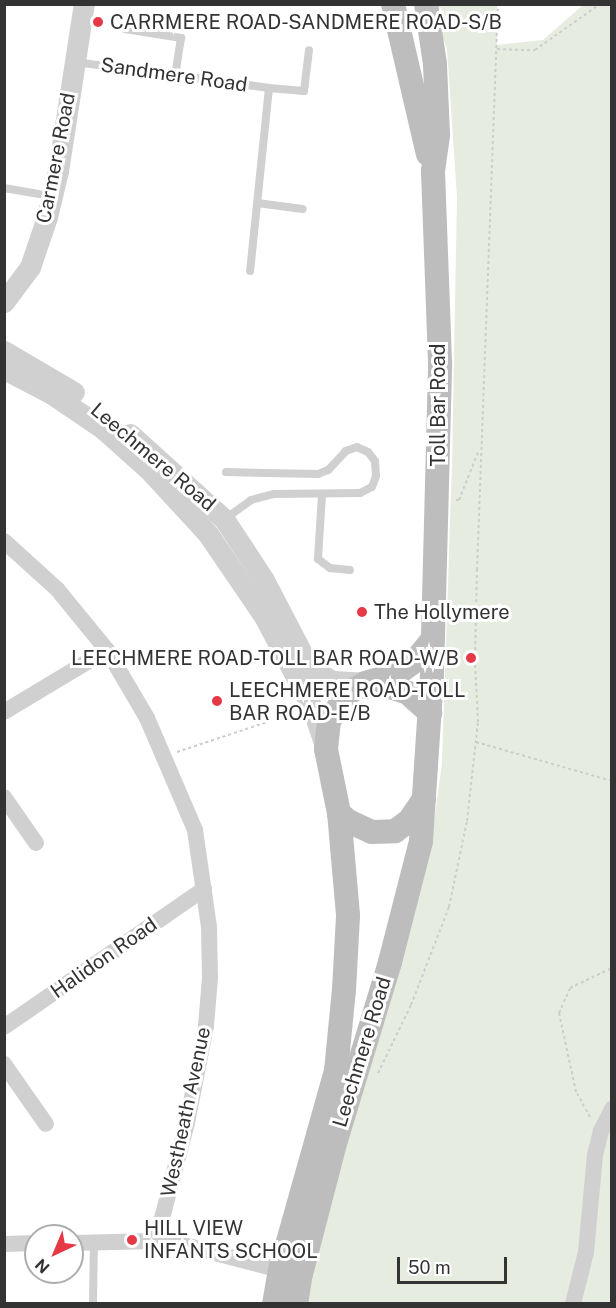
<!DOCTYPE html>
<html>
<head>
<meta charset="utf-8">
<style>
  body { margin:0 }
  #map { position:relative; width:616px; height:1308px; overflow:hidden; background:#fff; font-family:"Public Sans",sans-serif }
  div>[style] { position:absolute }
  .green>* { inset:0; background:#e6ecdf }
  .path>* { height:2px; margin-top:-1px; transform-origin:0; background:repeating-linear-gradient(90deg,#cdcdcd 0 3px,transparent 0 6px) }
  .service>* { height:8px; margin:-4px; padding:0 4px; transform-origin:4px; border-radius:4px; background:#d0d0d0 }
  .minor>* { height:16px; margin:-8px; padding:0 8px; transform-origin:8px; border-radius:8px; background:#d0d0d0 }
  .tertiary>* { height:21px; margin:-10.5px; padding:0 10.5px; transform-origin:10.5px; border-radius:10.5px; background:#d0d0d0 }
  .secondary>* { height:24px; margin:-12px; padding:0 12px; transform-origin:12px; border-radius:12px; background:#bdbdbd }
  .dots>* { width:16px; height:16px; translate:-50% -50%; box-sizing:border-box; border:3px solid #fff; border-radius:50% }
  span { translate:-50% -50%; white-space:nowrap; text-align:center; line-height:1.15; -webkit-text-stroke:6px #fff; paint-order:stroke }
  .poi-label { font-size:20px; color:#333 }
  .left { translate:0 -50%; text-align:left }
  .right { translate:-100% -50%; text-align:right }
  .street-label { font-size:20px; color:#333 }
  .frame { position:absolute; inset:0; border:6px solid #333; pointer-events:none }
  .north { position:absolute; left:24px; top:1224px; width:60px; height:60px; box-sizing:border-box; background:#fff; border:2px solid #adadad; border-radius:50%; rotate:224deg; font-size:16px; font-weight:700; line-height:24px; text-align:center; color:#333 }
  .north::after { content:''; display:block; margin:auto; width:21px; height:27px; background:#e63946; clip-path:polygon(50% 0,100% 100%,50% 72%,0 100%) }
  .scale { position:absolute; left:397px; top:1257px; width:110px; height:27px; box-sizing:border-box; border:3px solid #333; border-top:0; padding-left:8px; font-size:18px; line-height:21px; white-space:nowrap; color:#333; -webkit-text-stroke:4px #fff; paint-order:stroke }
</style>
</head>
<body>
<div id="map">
  <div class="green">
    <i style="clip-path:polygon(431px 5px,497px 5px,497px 45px,543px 40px,583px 5px,611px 5px,611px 1303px,304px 1304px,306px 1284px,431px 845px,442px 763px,452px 465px,457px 197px,447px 49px)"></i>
  </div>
  <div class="path">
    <i style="left:497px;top:49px;width:38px;rotate:2deg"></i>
    <i style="left:535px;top:50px;width:80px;rotate:-35.3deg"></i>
    <i style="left:456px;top:500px;width:3px"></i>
    <i style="left:459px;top:500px;width:54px;rotate:-68.2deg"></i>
    <i style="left:476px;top:742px;width:141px;rotate:16deg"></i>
    <i style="left:177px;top:752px;width:123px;rotate:-18.4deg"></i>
    <i style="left:378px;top:1073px;width:76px;rotate:-64.1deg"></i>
    <i style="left:411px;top:1005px;width:105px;rotate:-68.8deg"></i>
    <i style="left:449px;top:907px;width:88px;rotate:-78.2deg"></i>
    <i style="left:467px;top:821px;width:100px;rotate:-83.7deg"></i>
    <i style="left:478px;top:722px;width:60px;rotate:-92.9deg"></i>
    <i style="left:475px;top:662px;width:92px;rotate:-88.8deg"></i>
    <i style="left:477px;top:570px;width:566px;rotate:-87.88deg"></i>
    <i style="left:590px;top:1117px;width:29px;rotate:-119deg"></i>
    <i style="left:576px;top:1092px;width:81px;rotate:-102.1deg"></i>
    <i style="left:559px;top:1013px;width:27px;rotate:-66deg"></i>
    <i style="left:570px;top:988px;width:47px;rotate:-25.5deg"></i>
  </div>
  <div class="service">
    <i style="left:125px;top:29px;width:57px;rotate:9.1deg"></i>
    <i style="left:181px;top:38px;width:37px;rotate:99deg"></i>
    <i style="left:75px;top:62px;width:196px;rotate:7.6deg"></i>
    <i style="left:269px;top:88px;width:184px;rotate:95.9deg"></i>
    <i style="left:269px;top:88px;width:35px;rotate:5deg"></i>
    <i style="left:304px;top:91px;width:41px;rotate:-83deg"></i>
    <i style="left:4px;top:188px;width:48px;rotate:9.7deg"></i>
    <i style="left:257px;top:203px;width:46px;rotate:7.4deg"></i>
    <i style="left:322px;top:495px;width:64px;rotate:93.6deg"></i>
    <i style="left:318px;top:559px;width:15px;rotate:37deg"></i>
    <i style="left:330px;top:568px;width:20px;rotate:6deg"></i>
    <i style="left:225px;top:519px;width:32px;rotate:-36deg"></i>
    <i style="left:251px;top:500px;width:24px;rotate:-15deg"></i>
    <i style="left:274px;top:494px;width:86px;rotate:-0.7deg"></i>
    <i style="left:360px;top:493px;width:13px;rotate:-27deg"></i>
    <i style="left:372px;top:487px;width:12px;rotate:-70deg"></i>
    <i style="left:376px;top:476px;width:15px;rotate:-94deg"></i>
    <i style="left:375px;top:461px;width:11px;rotate:-128deg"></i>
    <i style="left:368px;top:452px;width:12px;rotate:-156deg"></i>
    <i style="left:357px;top:447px;width:12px;rotate:160deg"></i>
    <i style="left:346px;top:451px;width:26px;rotate:133deg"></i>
    <i style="left:328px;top:470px;width:11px;rotate:158deg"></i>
    <i style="left:318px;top:474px;width:92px;rotate:-178.8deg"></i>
    <i style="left:93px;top:1303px;width:61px;rotate:-89.1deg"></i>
  </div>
  <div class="minor">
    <i style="left:4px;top:541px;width:72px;rotate:42.2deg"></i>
    <i style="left:57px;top:589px;width:79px;rotate:50.7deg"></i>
    <i style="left:107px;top:650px;width:79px;rotate:59.5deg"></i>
    <i style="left:147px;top:718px;width:122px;rotate:66.8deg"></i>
    <i style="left:195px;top:830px;width:98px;rotate:81.8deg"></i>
    <i style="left:209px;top:927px;width:51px;rotate:88.9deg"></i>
    <i style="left:210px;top:978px;width:48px;rotate:94.8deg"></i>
    <i style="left:206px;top:1026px;width:99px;rotate:101.1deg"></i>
    <i style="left:187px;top:1123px;width:122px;rotate:104.7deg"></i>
    <i style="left:4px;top:712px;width:120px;rotate:-31deg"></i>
    <i style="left:4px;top:797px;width:56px;rotate:55.2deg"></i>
    <i style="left:4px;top:1027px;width:243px;rotate:-34.6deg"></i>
    <i style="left:4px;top:1064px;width:73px;rotate:55deg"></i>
    <i style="left:72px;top:1243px;width:84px;rotate:-1.4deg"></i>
    <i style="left:156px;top:1241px;width:36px;rotate:9deg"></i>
    <i style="left:192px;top:1247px;width:91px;rotate:14.6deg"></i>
    <i style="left:4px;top:1244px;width:32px;rotate:-2deg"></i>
    <i style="left:573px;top:1304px;width:54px;rotate:-76deg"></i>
    <i style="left:586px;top:1252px;width:97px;rotate:-84.7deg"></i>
    <i style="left:595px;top:1155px;width:25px;rotate:-76deg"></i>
    <i style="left:601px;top:1131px;width:25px;rotate:-63deg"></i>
  </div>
  <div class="tertiary">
    <i style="left:4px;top:302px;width:44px;rotate:-53.4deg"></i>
    <i style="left:30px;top:267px;width:53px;rotate:-71.2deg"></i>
    <i style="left:47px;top:217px;width:47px;rotate:-76.6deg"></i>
    <i style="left:58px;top:171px;width:169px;rotate:-81.2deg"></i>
    <i style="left:4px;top:351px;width:81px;rotate:30.4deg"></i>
    <i style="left:4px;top:369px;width:54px;rotate:27.5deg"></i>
    <i style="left:52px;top:394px;width:60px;rotate:34.2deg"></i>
    <i style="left:102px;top:428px;width:63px;rotate:41.8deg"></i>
    <i style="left:149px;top:470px;width:87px;rotate:47.3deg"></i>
    <i style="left:208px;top:534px;width:102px;rotate:55.8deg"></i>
    <i style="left:265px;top:618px;width:101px;rotate:62.2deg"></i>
    <i style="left:312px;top:707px;width:44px;rotate:71.6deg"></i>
    <i style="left:130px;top:434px;width:127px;rotate:42.1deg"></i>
    <i style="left:224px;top:519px;width:73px;rotate:56.7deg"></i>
    <i style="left:264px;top:580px;width:85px;rotate:62.5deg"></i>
    <i style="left:303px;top:655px;width:21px;rotate:51deg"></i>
    <i style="left:316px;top:671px;width:19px;rotate:32deg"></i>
    <i style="left:332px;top:681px;width:33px;rotate:3deg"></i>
  </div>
  <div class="secondary">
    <i style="left:393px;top:4px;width:154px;rotate:76.9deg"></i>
    <i style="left:370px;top:684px;width:17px;rotate:7deg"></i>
    <i style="left:387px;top:686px;width:22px;rotate:18deg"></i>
    <i style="left:408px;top:693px;width:30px;rotate:42deg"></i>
    <i style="left:339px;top:813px;width:12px;rotate:42deg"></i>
    <i style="left:348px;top:821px;width:26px;rotate:25deg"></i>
    <i style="left:372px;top:832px;width:23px;rotate:-2deg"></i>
    <i style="left:395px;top:831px;width:17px;rotate:-36deg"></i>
    <i style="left:409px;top:821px;width:27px;rotate:-56deg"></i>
    <i style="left:274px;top:1304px;width:35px;rotate:-80deg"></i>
    <i style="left:280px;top:1270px;width:207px;rotate:-74.3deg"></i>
    <i style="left:336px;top:1071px;width:81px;rotate:-84.4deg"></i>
    <i style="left:344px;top:990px;width:75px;rotate:-86.9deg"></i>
    <i style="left:348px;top:915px;width:102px;rotate:-95deg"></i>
    <i style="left:339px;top:813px;width:65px;rotate:-101.5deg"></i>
    <i style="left:326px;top:749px;width:28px;rotate:-84deg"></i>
    <i style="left:329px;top:721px;width:32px;rotate:-56deg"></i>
    <i style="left:347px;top:694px;width:21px;rotate:-31deg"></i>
    <i style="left:365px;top:683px;width:33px;rotate:-16deg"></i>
    <i style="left:397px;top:674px;width:22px;rotate:-36deg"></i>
    <i style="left:415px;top:661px;width:28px;rotate:-51deg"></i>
    <i style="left:296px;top:1304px;width:30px;rotate:-81deg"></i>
    <i style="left:301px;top:1274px;width:138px;rotate:-75.4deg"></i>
    <i style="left:336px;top:1140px;width:186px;rotate:-73.1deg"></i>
    <i style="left:390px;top:962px;width:125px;rotate:-75.6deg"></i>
    <i style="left:421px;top:841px;width:166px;rotate:-86.2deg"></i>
    <i style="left:432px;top:675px;width:313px;rotate:-88.5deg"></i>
    <i style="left:440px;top:362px;width:191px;rotate:-92.1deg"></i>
    <i style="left:433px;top:171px;width:37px;rotate:-82deg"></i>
    <i style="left:438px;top:134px;width:70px;rotate:-92.5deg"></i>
    <i style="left:435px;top:64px;width:61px;rotate:-98.5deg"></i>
  </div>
  <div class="dots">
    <i style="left:98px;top:22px;background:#e63946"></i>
    <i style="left:362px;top:612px;background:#e63946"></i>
    <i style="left:471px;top:658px;background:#e63946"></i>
    <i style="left:217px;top:701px;background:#e63946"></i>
    <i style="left:132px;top:1240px;background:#e63946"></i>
  </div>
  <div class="poi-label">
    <span class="left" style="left:110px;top:22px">CARRMERE ROAD-SANDMERE ROAD-S/B</span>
    <span class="left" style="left:374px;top:612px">The Hollymere</span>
    <span class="right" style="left:459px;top:658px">LEECHMERE ROAD-TOLL BAR ROAD-W/B</span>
    <span class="left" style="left:229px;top:702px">LEECHMERE ROAD-TOLL<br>BAR ROAD-E/B</span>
    <span class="left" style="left:144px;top:1240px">HILL VIEW<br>INFANTS SCHOOL</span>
  </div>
  <div class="street-label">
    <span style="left:174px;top:75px;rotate:8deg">Sandmere Road</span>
    <span style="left:56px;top:158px;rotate:-79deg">Carmere Road</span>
    <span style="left:438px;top:405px;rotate:-90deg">Toll Bar Road</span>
    <span style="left:153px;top:457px;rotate:40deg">Leechmere Road</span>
    <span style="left:104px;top:958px;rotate:-35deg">Halidon Road</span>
    <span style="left:362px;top:1052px;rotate:-73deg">Leechmere Road</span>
    <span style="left:186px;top:1112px;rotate:-78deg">Westheath Avenue</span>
  </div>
  <div class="frame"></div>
  <div class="north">N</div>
  <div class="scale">50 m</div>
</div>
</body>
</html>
